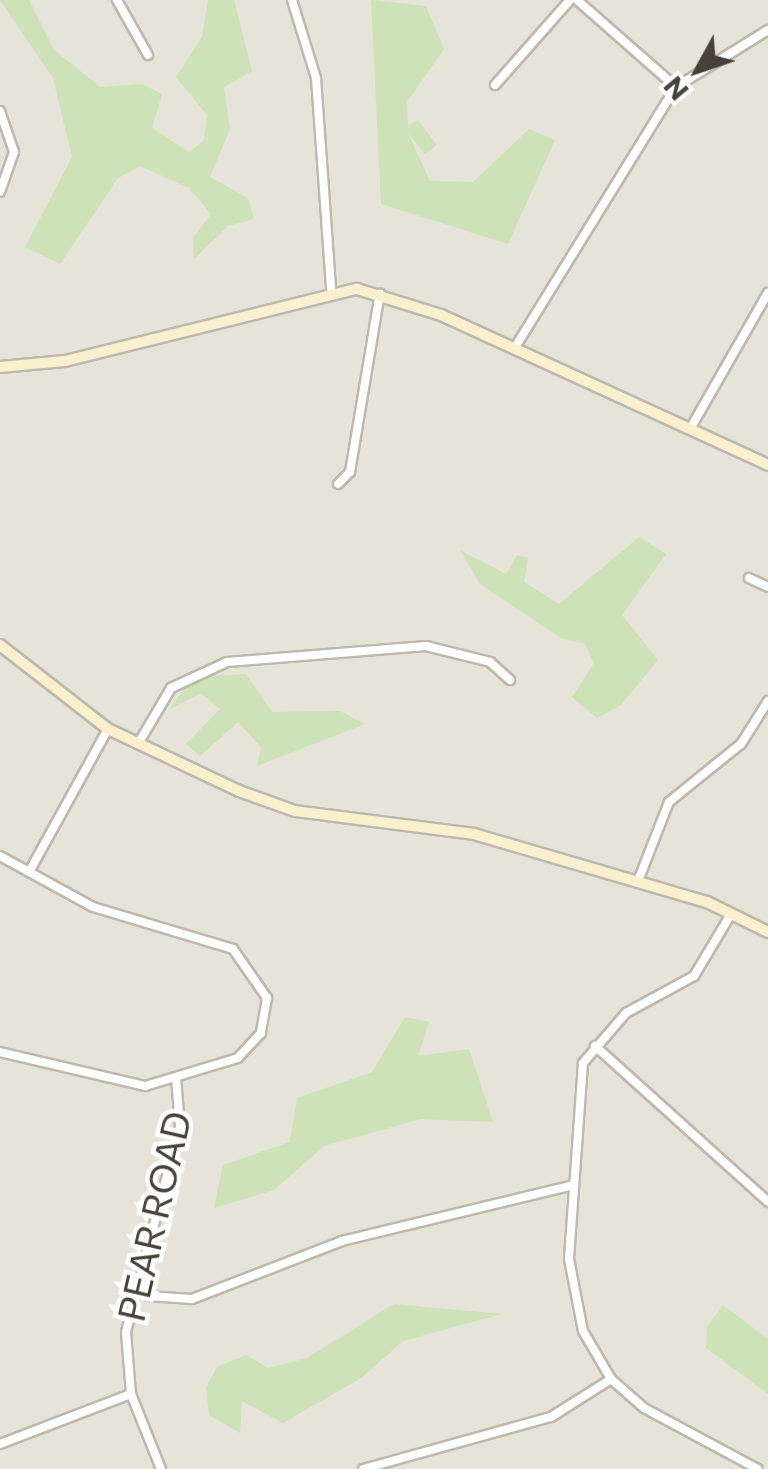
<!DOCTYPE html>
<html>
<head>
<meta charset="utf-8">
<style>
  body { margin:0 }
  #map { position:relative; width:768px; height:1469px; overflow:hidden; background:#f3f1ea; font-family:Commissioner,sans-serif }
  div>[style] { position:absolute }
  .residential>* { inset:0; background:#e6e3d8; transform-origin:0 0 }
  .green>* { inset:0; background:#cde2b7 }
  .roads { filter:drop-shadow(2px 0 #beb8ad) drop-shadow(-2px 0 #beb8ad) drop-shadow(0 2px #beb8ad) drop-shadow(0 -2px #beb8ad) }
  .street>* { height:8px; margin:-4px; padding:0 4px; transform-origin:4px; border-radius:4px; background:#fff }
  .secondary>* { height:10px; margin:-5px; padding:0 5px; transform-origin:5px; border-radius:5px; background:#f9f0ce }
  span { translate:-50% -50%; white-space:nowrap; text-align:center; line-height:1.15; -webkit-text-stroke:9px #fff; paint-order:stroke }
  .street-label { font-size:38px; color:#464139 }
  .north { position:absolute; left:648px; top:20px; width:100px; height:100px; -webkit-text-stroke:8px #fff; paint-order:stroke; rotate:230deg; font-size:28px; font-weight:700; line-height:40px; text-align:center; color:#464139 }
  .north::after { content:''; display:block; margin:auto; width:35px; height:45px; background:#464139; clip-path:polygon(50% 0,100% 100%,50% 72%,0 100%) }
</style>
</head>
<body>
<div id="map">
  <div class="residential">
    <i style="left:0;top:0;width:768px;height:1469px"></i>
  </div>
  <div class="green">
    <i style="clip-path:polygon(0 0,29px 0,54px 50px,100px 87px,142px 84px,162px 94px,152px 128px,189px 152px,204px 140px,207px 115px,176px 77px,202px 37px,208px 0,234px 0,252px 71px,224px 87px,230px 129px,210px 177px,248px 198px,254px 219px,228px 226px,194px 259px,193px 238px,211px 214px,189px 188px,140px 166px,118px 178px,60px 264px,25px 247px,72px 157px,53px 78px)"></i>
    <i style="clip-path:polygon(371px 0,426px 6px,444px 49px,407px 102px,408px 126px,418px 120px,437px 145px,425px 154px,408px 133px,430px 181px,473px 182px,529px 129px,555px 140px,508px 244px,381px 204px)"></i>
    <i style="clip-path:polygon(639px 537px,666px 554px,622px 615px,658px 660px,621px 705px,597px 718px,572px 697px,594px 663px,585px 644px,561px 638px,480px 584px,460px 550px,506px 574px,517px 555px,528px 558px,524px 582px,559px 604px)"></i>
    <i style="clip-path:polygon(246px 674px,272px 712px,340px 711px,365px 724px,257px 766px,261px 747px,238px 722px,200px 756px,186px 744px,220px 709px,201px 693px,170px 709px,192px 677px)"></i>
    <i style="clip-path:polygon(405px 1017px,429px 1022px,418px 1056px,469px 1049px,493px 1122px,421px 1119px,324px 1146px,274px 1190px,214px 1208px,223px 1165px,290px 1142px,297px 1098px,372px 1072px)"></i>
    <i style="clip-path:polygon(394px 1304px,501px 1314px,403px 1341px,361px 1378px,283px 1423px,242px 1401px,240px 1433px,209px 1415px,206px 1388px,217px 1367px,246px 1355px,268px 1368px,307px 1358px)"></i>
    <i style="clip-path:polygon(723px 1305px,768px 1339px,768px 1394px,706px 1348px,707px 1327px)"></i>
  </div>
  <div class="roads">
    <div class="street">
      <i style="left:117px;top:0;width:63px;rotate:60.6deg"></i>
      <i style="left:292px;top:0;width:82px;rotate:72.9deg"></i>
      <i style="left:316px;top:78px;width:212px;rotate:85.9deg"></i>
      <i style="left:577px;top:0;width:132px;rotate:41.3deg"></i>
      <i style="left:495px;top:85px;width:113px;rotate:-48.6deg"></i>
      <i style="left:0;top:111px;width:43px;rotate:71.1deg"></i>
      <i style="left:14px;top:152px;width:42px;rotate:109.3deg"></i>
      <i style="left:514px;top:349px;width:308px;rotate:-58.3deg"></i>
      <i style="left:676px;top:87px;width:108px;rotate:-31.8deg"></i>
      <i style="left:690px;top:429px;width:157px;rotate:-60.2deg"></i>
      <i style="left:338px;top:484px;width:17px;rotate:-45deg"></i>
      <i style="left:350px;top:472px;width:181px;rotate:-80.5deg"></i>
      <i style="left:749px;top:578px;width:21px;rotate:25deg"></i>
      <i style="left:138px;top:744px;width:65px;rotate:-59.5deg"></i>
      <i style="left:171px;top:688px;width:62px;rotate:-24.9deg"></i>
      <i style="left:227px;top:662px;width:200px;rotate:-4.6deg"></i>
      <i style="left:426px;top:646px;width:66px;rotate:14deg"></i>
      <i style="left:490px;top:662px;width:27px;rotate:42deg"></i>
      <i style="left:0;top:856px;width:106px;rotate:28.7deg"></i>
      <i style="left:93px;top:907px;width:146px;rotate:16.7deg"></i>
      <i style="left:233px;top:949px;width:60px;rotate:55.2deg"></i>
      <i style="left:267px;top:998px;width:36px;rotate:100deg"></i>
      <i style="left:261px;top:1033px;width:34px;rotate:133deg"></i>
      <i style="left:238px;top:1058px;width:97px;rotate:163.2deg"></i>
      <i style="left:145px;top:1086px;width:149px;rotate:-166.8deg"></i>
      <i style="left:29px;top:872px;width:163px;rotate:-61.1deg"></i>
      <i style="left:638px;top:881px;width:85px;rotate:-68.6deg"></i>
      <i style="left:669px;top:802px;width:92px;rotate:-38.9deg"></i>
      <i style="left:741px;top:744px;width:51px;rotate:-57.9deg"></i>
      <i style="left:731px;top:914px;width:72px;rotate:120.8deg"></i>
      <i style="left:694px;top:976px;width:77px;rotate:151.4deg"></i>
      <i style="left:626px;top:1013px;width:66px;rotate:130.7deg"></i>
      <i style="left:583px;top:1063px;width:196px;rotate:94.1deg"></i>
      <i style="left:569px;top:1259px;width:73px;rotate:79deg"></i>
      <i style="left:583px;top:1331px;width:56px;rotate:59.7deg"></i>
      <i style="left:611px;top:1379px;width:44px;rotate:41.3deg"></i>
      <i style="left:644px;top:1408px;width:129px;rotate:28.2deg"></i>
      <i style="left:595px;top:1046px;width:233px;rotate:42deg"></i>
      <i style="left:133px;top:1295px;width:59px;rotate:3.9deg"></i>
      <i style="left:192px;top:1299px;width:161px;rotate:-21.1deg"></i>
      <i style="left:342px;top:1241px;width:235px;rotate:-13.6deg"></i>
      <i style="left:0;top:1444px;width:140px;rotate:-20.9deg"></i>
      <i style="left:161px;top:1469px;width:81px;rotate:-111.8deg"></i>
      <i style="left:131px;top:1394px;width:62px;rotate:-94.6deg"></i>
      <i style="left:126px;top:1332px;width:213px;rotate:-75.3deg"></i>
      <i style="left:180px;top:1126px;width:49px;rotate:-94.7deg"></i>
      <i style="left:363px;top:1469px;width:195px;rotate:-15.5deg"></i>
      <i style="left:551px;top:1417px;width:71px;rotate:-32.3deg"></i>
    </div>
    <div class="secondary">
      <i style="left:0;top:367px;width:65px;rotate:-5.3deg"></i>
      <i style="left:65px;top:361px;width:301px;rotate:-13.9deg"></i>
      <i style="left:357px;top:289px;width:88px;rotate:17.2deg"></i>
      <i style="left:441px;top:315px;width:360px;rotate:24.6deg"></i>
      <i style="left:0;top:645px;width:137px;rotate:37.9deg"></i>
      <i style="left:108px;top:729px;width:145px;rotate:25.3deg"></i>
      <i style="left:239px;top:791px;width:59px;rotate:19.7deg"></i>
      <i style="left:295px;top:811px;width:180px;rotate:7.3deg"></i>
      <i style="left:474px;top:834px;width:243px;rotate:16.3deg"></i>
      <i style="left:707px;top:902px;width:68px;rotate:26.2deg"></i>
    </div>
  </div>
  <div class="street-label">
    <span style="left:153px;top:1216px;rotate:-77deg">PEAR ROAD</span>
  </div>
  <div class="north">N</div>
</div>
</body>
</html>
